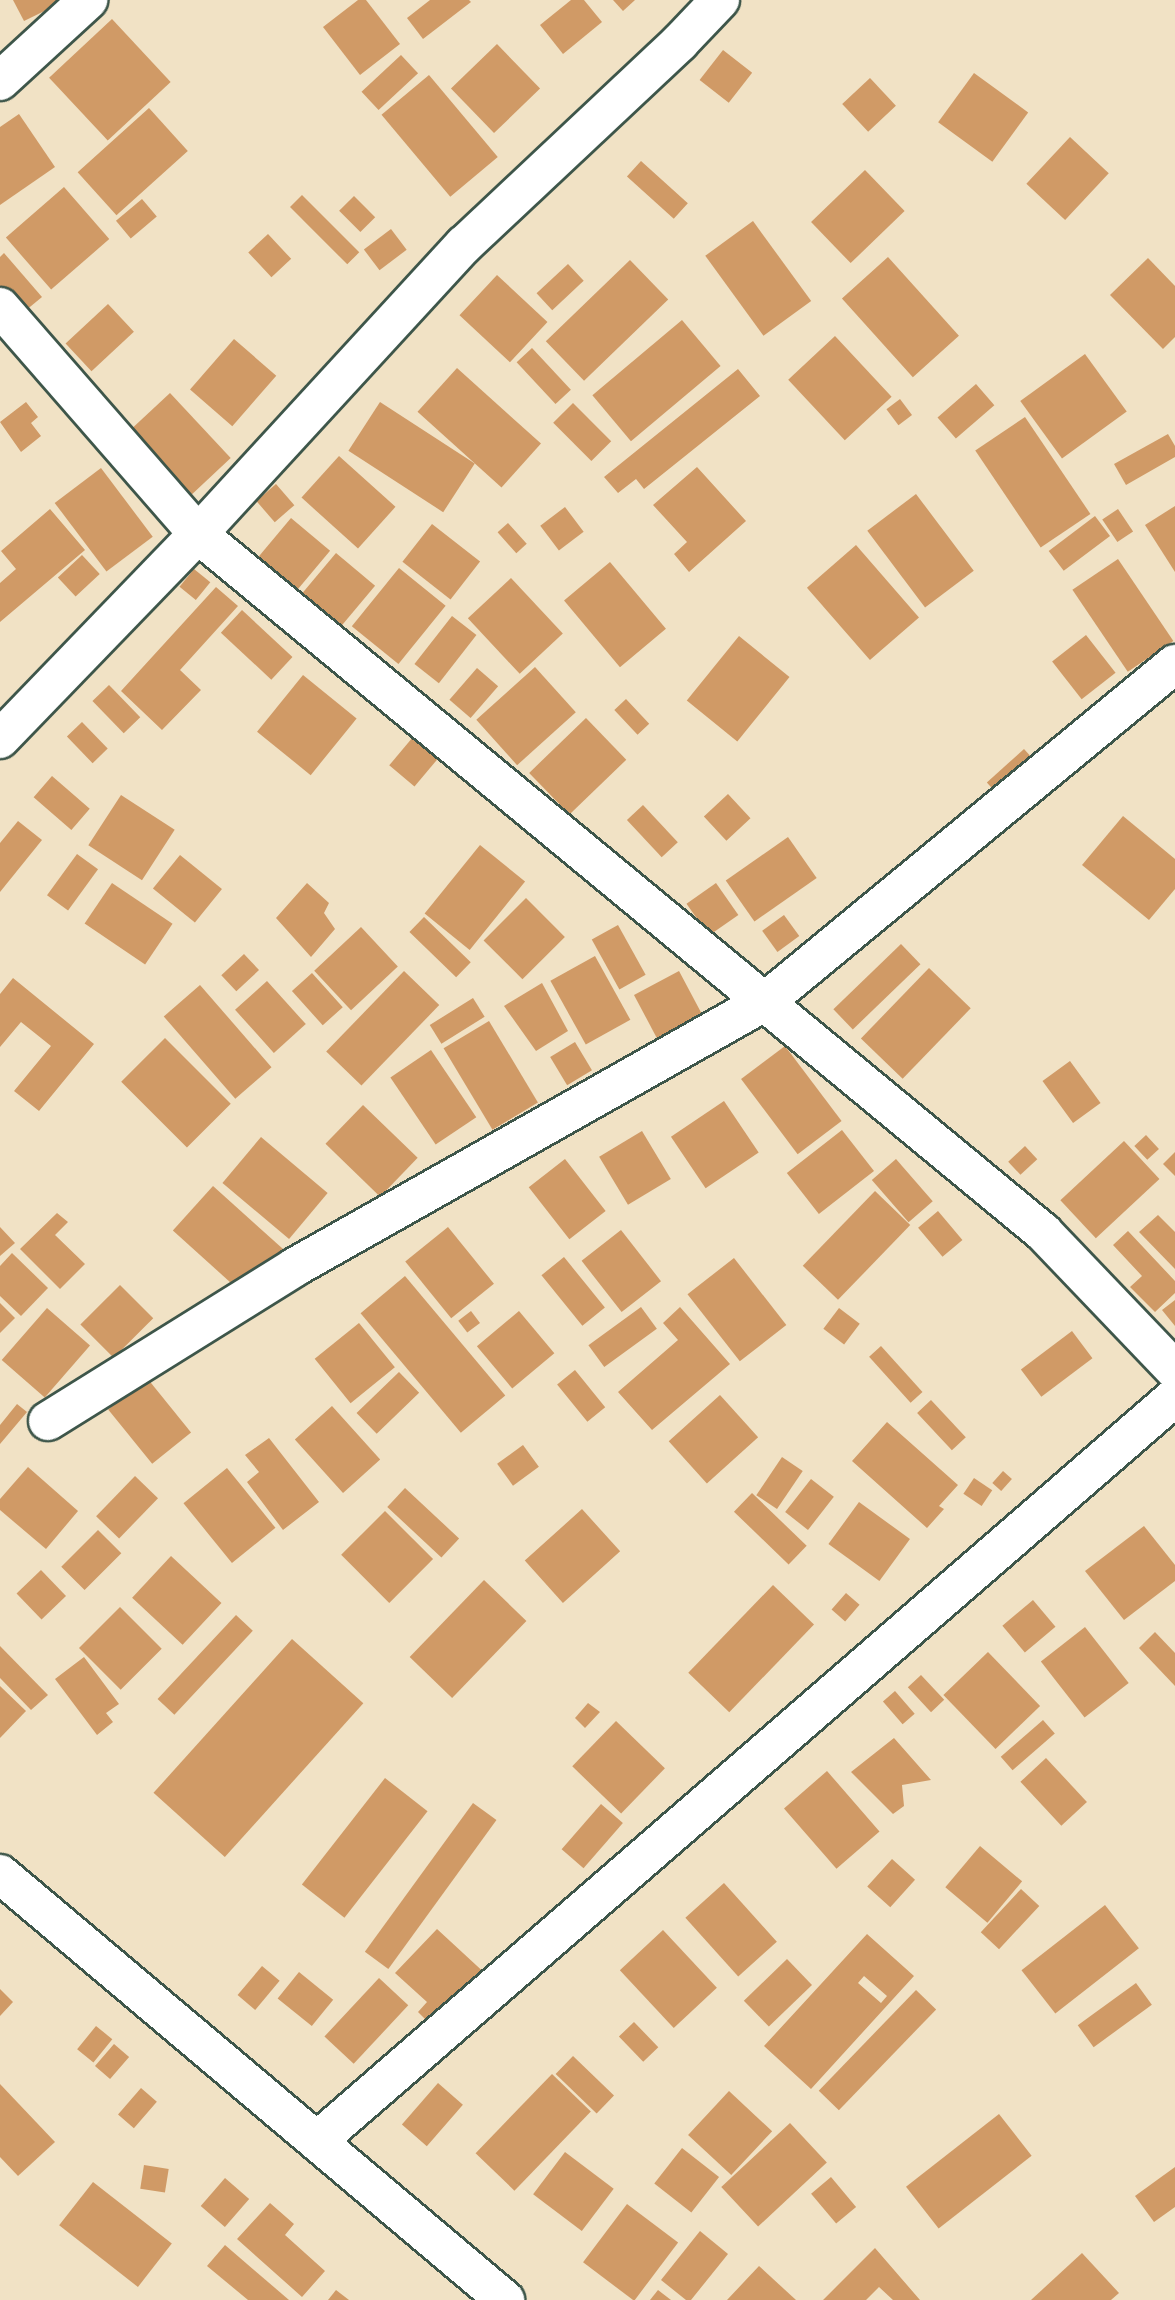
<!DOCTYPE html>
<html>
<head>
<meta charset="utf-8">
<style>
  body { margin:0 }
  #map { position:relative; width:1175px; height:2300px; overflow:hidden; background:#f1e2c5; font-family:Vollkorn,serif }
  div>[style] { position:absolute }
  .building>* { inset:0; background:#d09a66; transform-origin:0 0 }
  .roads { filter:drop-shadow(2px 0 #3e564a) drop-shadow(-2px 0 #3e564a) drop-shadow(0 2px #3e564a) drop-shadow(0 -2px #3e564a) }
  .minor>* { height:38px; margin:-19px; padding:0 19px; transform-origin:19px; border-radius:19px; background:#fff }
  .major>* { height:38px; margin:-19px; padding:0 19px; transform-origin:19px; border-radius:19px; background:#fff }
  span { translate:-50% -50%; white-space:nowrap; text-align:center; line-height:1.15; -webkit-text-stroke:6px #fdfcf7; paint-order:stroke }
</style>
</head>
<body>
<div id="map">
  <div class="building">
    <i style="clip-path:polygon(13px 0,67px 0,24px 21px)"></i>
    <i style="clip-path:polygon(358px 0,366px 0,400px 44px,360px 75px,323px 27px)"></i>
    <i style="clip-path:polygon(430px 0,469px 0,471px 2px,423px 39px,407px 18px)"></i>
    <i style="clip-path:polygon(571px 0,584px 0,602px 22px,563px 54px,540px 25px)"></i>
    <i style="clip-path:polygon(613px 0,635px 0,623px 11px)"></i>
    <i style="left:112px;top:19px;width:86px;height:86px;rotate:47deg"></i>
    <i style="left:497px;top:44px;width:62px;height:64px;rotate:46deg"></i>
    <i style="left:723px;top:50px;width:37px;height:38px;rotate:38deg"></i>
    <i style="left:401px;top:55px;width:25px;height:54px;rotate:47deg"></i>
    <i style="left:974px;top:73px;width:67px;height:61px;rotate:36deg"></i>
    <i style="left:429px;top:75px;width:107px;height:62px;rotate:50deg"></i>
    <i style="left:870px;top:78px;width:38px;height:38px;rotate:47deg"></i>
    <i style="left:149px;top:108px;width:58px;height:96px;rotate:48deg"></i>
    <i style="clip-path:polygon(19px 114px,55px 167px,0 205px,0 127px)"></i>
    <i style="left:1070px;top:137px;width:53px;height:64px;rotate:43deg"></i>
    <i style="left:641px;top:161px;width:63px;height:21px;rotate:42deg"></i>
    <i style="left:865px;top:170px;width:57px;height:75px;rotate:46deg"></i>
    <i style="left:64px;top:187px;width:69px;height:77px;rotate:49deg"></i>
    <i style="left:302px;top:195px;width:81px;height:17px;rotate:45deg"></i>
    <i style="left:354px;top:196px;width:30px;height:21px;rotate:45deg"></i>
    <i style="left:142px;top:199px;width:23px;height:34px;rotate:50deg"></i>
    <i style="left:753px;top:221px;width:99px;height:59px;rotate:54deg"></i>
    <i style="left:391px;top:229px;width:26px;height:34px;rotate:53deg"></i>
    <i style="left:268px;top:234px;width:34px;height:27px;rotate:47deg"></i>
    <i style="clip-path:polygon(4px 253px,42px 297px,19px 316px,0 295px,0 257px)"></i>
    <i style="left:888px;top:257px;width:106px;height:62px;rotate:48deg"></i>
    <i style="clip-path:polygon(1148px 258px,1175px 286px,1175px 337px,1163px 349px,1110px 295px)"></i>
    <i style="left:630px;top:260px;width:55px;height:117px;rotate:46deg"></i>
    <i style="left:568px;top:264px;width:23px;height:43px;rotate:47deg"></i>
    <i style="left:497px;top:275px;width:69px;height:55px;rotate:43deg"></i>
    <i style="left:108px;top:304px;width:38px;height:58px;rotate:47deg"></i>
    <i style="left:682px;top:320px;width:60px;height:117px;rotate:50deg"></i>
    <i style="left:835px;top:336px;width:83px;height:64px;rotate:47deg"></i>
    <i style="left:234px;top:339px;width:56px;height:67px;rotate:41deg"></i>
    <i style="left:532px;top:348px;width:57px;height:21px;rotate:47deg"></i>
    <i style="left:1085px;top:354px;width:71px;height:80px;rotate:54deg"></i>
    <i style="left:457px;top:368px;width:113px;height:59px;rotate:42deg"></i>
    <i style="clip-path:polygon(738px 369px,760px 396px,644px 489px,636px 479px,618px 493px,604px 477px)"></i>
    <i style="left:976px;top:384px;width:28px;height:51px;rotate:49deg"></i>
    <i style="left:170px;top:393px;width:89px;height:58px;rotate:47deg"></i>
    <i style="left:900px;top:399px;width:20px;height:17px;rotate:53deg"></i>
    <i style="clip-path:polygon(26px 402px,38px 417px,31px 423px,41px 436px,21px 452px,0 422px)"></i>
    <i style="left:380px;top:402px;width:113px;height:58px;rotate:33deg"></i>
    <i style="left:573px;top:403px;width:54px;height:28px;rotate:45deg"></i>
    <i style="left:1025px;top:417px;width:117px;height:60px;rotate:56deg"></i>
    <i style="clip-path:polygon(1168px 434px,1175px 446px,1175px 457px,1126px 485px,1114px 464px)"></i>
    <i style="left:339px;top:456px;width:76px;height:56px;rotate:42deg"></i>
    <i style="clip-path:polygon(697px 467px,746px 521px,689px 572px,674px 554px,687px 542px,653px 505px)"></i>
    <i style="left:101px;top:468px;width:86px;height:58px;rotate:53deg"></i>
    <i style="left:276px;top:484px;width:28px;height:26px;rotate:49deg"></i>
    <i style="left:916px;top:494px;width:96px;height:61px;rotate:53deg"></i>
    <i style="clip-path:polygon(1175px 506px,1175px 572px,1145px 525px)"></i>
    <i style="left:565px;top:507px;width:31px;height:31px;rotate:53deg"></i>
    <i style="clip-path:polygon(50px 509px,85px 550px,0 622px,0 583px,16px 569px,1px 551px)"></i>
    <i style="left:1118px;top:509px;width:27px;height:19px;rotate:56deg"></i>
    <i style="left:1095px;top:516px;width:25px;height:58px;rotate:53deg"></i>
    <i style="left:291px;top:518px;width:51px;height:57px;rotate:40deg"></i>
    <i style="left:508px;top:523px;width:28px;height:14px;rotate:48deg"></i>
    <i style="left:432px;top:524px;width:61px;height:48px;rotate:38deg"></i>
    <i style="left:856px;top:545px;width:96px;height:65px;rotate:49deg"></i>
    <i style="left:336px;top:553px;width:51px;height:59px;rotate:40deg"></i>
    <i style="left:82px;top:555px;width:26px;height:33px;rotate:47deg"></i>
    <i style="left:1118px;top:559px;width:99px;height:55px;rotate:56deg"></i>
    <i style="left:610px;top:562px;width:87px;height:60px;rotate:50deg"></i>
    <i style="left:399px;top:568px;width:60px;height:75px;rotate:39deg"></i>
    <i style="left:194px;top:569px;width:21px;height:23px;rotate:39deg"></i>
    <i style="left:511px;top:578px;width:76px;height:59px;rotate:47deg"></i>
    <i style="clip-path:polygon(216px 587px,238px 606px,180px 670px,201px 690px,162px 730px,121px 691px)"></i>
    <i style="left:242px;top:610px;width:69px;height:31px;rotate:43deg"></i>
    <i style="left:452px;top:616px;width:31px;height:61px;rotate:38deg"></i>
    <i style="left:1086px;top:635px;width:48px;height:43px;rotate:52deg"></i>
    <i style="left:739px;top:636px;width:65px;height:83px;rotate:39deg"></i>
    <i style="left:535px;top:667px;width:61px;height:79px;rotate:48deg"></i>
    <i style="left:477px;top:668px;width:28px;height:42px;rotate:41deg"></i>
    <i style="left:303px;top:675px;width:69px;height:73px;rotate:39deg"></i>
    <i style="left:109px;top:685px;width:45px;height:23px;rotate:46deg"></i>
    <i style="left:626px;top:699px;width:34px;height:16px;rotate:47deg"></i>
    <i style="left:586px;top:718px;width:58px;height:79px;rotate:46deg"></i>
    <i style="left:82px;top:722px;width:37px;height:21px;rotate:46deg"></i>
    <i style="left:413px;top:737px;width:33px;height:37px;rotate:40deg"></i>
    <i style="left:1024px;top:749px;width:25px;height:50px;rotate:48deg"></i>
    <i style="left:52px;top:776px;width:50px;height:28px;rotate:41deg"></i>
    <i style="left:728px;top:794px;width:33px;height:33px;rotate:47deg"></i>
    <i style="left:121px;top:795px;width:64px;height:60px;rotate:33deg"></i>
    <i style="left:643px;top:805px;width:51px;height:22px;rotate:47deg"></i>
    <i style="clip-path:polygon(1123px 816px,1175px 859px,1175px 889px,1149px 920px,1082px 865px)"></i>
    <i style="clip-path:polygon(18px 821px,42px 840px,0 892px,0 843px)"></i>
    <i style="left:788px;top:837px;width:50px;height:76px;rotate:55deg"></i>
    <i style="left:480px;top:845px;width:58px;height:88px;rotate:39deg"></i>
    <i style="left:77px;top:854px;width:26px;height:51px;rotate:36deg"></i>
    <i style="left:180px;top:855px;width:54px;height:43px;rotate:39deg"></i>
    <i style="left:112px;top:883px;width:73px;height:49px;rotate:34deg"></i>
    <i style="clip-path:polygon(307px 883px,329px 903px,324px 913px,335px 929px,311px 957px,276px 918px)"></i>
    <i style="left:716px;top:883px;width:39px;height:36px;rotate:55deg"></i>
    <i style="left:526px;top:898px;width:55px;height:60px;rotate:45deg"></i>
    <i style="left:784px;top:915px;width:26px;height:27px;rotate:54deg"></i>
    <i style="left:424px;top:917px;width:65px;height:21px;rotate:44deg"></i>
    <i style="left:618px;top:925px;width:57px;height:30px;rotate:61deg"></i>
    <i style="left:361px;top:927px;width:54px;height:64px;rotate:47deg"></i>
    <i style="left:901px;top:944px;width:28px;height:94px;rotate:46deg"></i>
    <i style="left:244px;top:954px;width:22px;height:31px;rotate:47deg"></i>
    <i style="left:595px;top:956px;width:73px;height:51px;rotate:61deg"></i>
    <i style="left:929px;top:968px;width:58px;height:98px;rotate:44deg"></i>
    <i style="left:404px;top:971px;width:49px;height:112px;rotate:44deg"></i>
    <i style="left:679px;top:971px;width:51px;height:51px;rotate:62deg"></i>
    <i style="left:312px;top:973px;width:46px;height:27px;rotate:48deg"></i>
    <i style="clip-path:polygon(13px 978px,94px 1044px,39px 1111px,14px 1091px,51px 1046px,21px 1022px,0 1047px,0 994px)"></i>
    <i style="left:267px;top:981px;width:58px;height:43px;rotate:48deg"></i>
    <i style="clip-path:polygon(542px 983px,568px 1031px,536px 1051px,504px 1006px)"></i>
    <i style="left:200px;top:985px;width:109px;height:48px;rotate:49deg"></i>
    <i style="left:473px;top:998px;width:22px;height:51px;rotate:58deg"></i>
    <i style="left:489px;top:1021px;width:95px;height:53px;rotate:59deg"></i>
    <i style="left:165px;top:1038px;width:93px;height:62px;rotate:45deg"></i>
    <i style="left:575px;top:1042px;width:33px;height:29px;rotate:59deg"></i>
    <i style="left:785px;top:1046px;width:94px;height:55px;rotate:53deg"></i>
    <i style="left:431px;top:1050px;width:81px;height:49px;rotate:56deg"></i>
    <i style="left:1070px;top:1061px;width:52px;height:34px;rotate:54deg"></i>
    <i style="left:724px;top:1101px;width:62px;height:64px;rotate:56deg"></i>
    <i style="left:363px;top:1105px;width:76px;height:54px;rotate:44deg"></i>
    <i style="left:842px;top:1130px;width:52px;height:70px;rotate:52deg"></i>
    <i style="left:642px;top:1131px;width:56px;height:50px;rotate:59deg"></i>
    <i style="left:1146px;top:1135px;width:19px;height:16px;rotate:47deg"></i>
    <i style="left:261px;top:1137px;width:87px;height:60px;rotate:40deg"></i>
    <i style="left:1124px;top:1141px;width:52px;height:87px;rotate:47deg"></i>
    <i style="left:1025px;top:1146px;width:18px;height:23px;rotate:47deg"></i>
    <i style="clip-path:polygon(1175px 1152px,1175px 1176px,1163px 1164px)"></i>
    <i style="left:565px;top:1159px;width:66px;height:46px;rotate:52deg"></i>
    <i style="left:896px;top:1159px;width:56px;height:32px;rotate:49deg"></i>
    <i style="left:213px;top:1186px;width:95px;height:60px;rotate:42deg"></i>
    <i style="left:875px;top:1191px;width:49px;height:104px;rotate:44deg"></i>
    <i style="left:938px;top:1211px;width:38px;height:26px;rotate:50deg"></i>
    <i style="clip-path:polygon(57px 1213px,68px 1222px,55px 1235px,85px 1264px,60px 1289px,20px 1249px)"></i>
    <i style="clip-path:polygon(1158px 1215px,1175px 1232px,1175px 1269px,1139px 1232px)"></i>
    <i style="clip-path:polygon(0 1227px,15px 1243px,0 1256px)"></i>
    <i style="left:448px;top:1227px;width:73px;height:55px;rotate:51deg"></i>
    <i style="left:621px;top:1230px;width:65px;height:50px;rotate:52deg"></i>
    <i style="clip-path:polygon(1128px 1231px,1175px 1281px,1175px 1293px,1155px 1312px,1130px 1287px,1142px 1276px,1113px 1245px)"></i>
    <i style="clip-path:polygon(12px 1253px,48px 1288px,21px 1316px,0 1296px,0 1266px)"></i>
    <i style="left:564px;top:1257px;width:65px;height:29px;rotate:51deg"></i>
    <i style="left:734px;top:1258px;width:85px;height:59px;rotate:52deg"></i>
    <i style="left:405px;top:1276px;width:156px;height:58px;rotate:50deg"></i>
    <i style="left:120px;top:1285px;width:47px;height:56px;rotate:45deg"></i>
    <i style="clip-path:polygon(1175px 1300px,1175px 1326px,1162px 1310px)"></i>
    <i style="clip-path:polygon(0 1303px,15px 1318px,0 1333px)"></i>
    <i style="left:641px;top:1307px;width:27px;height:65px;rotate:54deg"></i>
    <i style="clip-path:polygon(680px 1307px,730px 1364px,652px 1430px,618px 1392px,678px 1340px,663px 1323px)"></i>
    <i style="left:47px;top:1308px;width:57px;height:69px;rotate:41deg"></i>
    <i style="left:839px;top:1308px;width:26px;height:26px;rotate:37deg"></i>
    <i style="left:471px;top:1311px;width:15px;height:16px;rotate:53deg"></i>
    <i style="left:519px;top:1311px;width:55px;height:55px;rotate:50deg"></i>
    <i style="left:359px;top:1323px;width:57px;height:57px;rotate:51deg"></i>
    <i style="left:1072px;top:1331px;width:34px;height:64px;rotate:53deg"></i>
    <i style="left:881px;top:1346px;width:62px;height:16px;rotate:48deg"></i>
    <i style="left:575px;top:1370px;width:48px;height:23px;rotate:51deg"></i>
    <i style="left:399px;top:1372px;width:29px;height:59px;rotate:46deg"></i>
    <i style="left:147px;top:1378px;width:70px;height:50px;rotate:51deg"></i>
    <i style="left:720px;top:1395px;width:57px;height:69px;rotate:48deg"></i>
    <i style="left:931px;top:1400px;width:51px;height:19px;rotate:47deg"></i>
    <i style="clip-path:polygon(17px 1404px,27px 1412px,0 1444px,0 1425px)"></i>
    <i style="left:332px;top:1406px;width:72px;height:50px;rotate:48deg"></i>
    <i style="clip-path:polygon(887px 1422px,958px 1485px,939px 1506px,944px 1509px,927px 1528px,852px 1461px)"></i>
    <i style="clip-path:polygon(269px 1438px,319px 1502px,283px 1530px,247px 1482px,259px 1472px,245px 1455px)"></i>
    <i style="left:523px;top:1445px;width:27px;height:32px;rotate:54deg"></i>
    <i style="left:782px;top:1457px;width:25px;height:46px;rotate:34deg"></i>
    <i style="clip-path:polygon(28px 1467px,78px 1511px,46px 1549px,0 1510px,0 1499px)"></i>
    <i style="left:227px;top:1468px;width:77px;height:56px;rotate:51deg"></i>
    <i style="left:1003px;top:1471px;width:12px;height:16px;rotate:42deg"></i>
    <i style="left:135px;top:1476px;width:32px;height:56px;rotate:44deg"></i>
    <i style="left:974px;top:1478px;width:22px;height:19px;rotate:34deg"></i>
    <i style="left:811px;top:1479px;width:29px;height:42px;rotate:38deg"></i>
    <i style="left:405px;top:1488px;width:74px;height:26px;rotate:43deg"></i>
    <i style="left:752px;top:1493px;width:76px;height:26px;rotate:44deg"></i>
    <i style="left:859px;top:1502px;width:63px;height:52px;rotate:36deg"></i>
    <i style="left:582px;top:1509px;width:57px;height:77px;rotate:48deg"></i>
    <i style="left:385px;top:1511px;width:68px;height:62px;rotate:45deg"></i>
    <i style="clip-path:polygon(1144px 1526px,1175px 1565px,1175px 1581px,1124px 1620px,1085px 1571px)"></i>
    <i style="left:98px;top:1530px;width:33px;height:52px;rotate:45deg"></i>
    <i style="left:171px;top:1556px;width:69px;height:57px;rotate:43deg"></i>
    <i style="left:41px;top:1570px;width:36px;height:34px;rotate:46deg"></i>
    <i style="left:484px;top:1580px;width:59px;height:107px;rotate:44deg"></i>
    <i style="left:773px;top:1585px;width:57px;height:122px;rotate:44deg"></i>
    <i style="left:846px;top:1593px;width:18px;height:22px;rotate:41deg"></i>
    <i style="left:1033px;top:1600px;width:35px;height:40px;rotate:50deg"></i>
    <i style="left:120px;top:1607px;width:59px;height:58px;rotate:45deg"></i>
    <i style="left:236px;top:1615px;width:23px;height:115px;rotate:43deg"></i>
    <i style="left:1085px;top:1627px;width:71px;height:56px;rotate:52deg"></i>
    <i style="clip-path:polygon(1155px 1632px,1175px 1653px,1175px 1686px,1139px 1648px)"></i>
    <i style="left:292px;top:1639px;width:96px;height:207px;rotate:42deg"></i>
    <i style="clip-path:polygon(0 1646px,48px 1695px,31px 1710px,0 1678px)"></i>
    <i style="left:988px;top:1652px;width:75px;height:62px;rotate:46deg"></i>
    <i style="clip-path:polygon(84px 1657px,119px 1704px,106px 1713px,113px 1722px,97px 1735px,55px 1679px)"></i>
    <i style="left:921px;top:1675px;width:34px;height:18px;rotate:47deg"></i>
    <i style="clip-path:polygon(0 1686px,26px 1711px,0 1738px)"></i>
    <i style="left:895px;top:1691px;width:30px;height:16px;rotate:49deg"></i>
    <i style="clip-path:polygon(588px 1703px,600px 1712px,585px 1728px,575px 1718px)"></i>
    <i style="left:1043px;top:1720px;width:18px;height:56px;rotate:49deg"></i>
    <i style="left:616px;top:1721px;width:68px;height:63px;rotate:44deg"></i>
    <i style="clip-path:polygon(894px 1738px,931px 1780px,902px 1785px,904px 1806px,893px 1814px,851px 1772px)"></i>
    <i style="left:1046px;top:1758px;width:60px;height:35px;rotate:47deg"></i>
    <i style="left:827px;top:1771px;width:80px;height:57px;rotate:49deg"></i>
    <i style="left:385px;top:1778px;width:54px;height:135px;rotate:38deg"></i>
    <i style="left:473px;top:1803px;width:29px;height:184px;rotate:36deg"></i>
    <i style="left:601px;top:1804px;width:29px;height:60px;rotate:41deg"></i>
    <i style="left:980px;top:1846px;width:55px;height:54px;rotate:40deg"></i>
    <i style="left:892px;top:1859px;width:31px;height:37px;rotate:42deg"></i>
    <i style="left:724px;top:1883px;width:79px;height:52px;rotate:48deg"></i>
    <i style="left:1021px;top:1889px;width:25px;height:59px;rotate:43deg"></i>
    <i style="left:1105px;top:1905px;width:55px;height:106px;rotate:52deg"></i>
    <i style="clip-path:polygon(437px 1929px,489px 1977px,438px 2032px,418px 2012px,427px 2002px,395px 1973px)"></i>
    <i style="left:663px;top:1930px;width:79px;height:59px;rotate:47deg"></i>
    <i style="clip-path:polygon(evenodd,867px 1934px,914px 1976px,811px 2089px,764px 2046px,867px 1934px,864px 1976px,887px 1996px,881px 2003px,858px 1983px,864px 1976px)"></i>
    <i style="left:787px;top:1959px;width:36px;height:60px;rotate:46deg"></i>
    <i style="left:262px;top:1966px;width:23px;height:38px;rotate:40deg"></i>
    <i style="left:299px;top:1972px;width:44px;height:34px;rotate:39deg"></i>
    <i style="left:379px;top:1978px;width:40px;height:80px;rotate:43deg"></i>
    <i style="left:1136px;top:1983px;width:27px;height:72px;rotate:54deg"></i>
    <i style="clip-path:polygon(0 1989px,13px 2002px,0 2016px)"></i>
    <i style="left:916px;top:1990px;width:28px;height:140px;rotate:44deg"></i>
    <i style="left:634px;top:2022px;width:35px;height:21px;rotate:46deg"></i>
    <i style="left:96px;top:2026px;width:21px;height:30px;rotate:39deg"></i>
    <i style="left:114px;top:2044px;width:20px;height:29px;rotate:41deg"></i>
    <i style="left:573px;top:2056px;width:57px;height:25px;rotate:44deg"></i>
    <i style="left:552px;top:2074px;width:54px;height:110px;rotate:44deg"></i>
    <i style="left:438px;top:2083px;width:33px;height:55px;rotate:41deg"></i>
    <i style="clip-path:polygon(0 2084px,55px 2142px,18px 2176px,0 2157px)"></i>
    <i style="left:141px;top:2088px;width:21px;height:35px;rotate:41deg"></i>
    <i style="left:729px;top:2091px;width:59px;height:60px;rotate:43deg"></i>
    <i style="left:999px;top:2114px;width:53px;height:118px;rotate:52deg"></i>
    <i style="left:790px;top:2123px;width:54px;height:94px;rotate:47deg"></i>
    <i style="left:682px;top:2148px;width:47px;height:45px;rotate:38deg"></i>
    <i style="left:565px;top:2152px;width:61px;height:53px;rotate:37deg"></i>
    <i style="left:144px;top:2165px;width:25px;height:24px;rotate:9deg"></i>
    <i style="clip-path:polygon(1175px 2167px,1175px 2207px,1154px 2222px,1135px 2196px)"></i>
    <i style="left:831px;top:2177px;width:39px;height:26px;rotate:50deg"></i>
    <i style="left:225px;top:2178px;width:32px;height:37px;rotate:41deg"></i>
    <i style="left:93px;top:2182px;width:100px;height:55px;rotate:38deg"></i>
    <i style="clip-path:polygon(270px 2203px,294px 2224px,285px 2235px,325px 2271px,302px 2297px,237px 2239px)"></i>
    <i style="left:627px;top:2204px;width:64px;height:73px;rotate:37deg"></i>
    <i style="clip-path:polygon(700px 2231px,728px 2254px,691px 2300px,686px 2300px,661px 2280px)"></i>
    <i style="clip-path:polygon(225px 2245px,289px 2300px,248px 2300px,207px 2266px)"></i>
    <i style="clip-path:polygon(875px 2248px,920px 2300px,893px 2300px,879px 2287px,866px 2300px,823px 2300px)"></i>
    <i style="clip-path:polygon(1082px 2253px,1119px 2293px,1111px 2300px,1031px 2300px)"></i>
    <i style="clip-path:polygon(759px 2266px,796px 2300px,727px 2300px)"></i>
    <i style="clip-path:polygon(336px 2290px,349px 2300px,328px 2300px)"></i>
    <i style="clip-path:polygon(658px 2290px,671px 2300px,650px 2300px)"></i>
  </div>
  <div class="roads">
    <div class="minor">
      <i style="left:0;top:81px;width:120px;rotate:-42.6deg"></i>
      <i style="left:0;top:307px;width:301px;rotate:48.9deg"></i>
      <i style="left:198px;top:534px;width:1097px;rotate:39.56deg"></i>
      <i style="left:1044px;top:1233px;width:190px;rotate:46.3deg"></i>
      <i style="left:0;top:739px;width:285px;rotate:-46deg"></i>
      <i style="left:198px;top:534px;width:393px;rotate:-47.4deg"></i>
      <i style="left:464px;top:245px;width:296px;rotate:-43.2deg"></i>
      <i style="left:680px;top:42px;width:58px;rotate:-46.4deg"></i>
      <i style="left:48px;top:1421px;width:291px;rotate:-31.9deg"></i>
      <i style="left:295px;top:1267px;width:541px;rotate:-29.46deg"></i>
      <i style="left:766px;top:1001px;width:530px;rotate:-39.49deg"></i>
      <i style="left:317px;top:2141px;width:1136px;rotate:-40.93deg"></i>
    </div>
    <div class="major">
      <i style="left:0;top:1874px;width:661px;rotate:40.15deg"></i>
    </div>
  </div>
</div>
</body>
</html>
